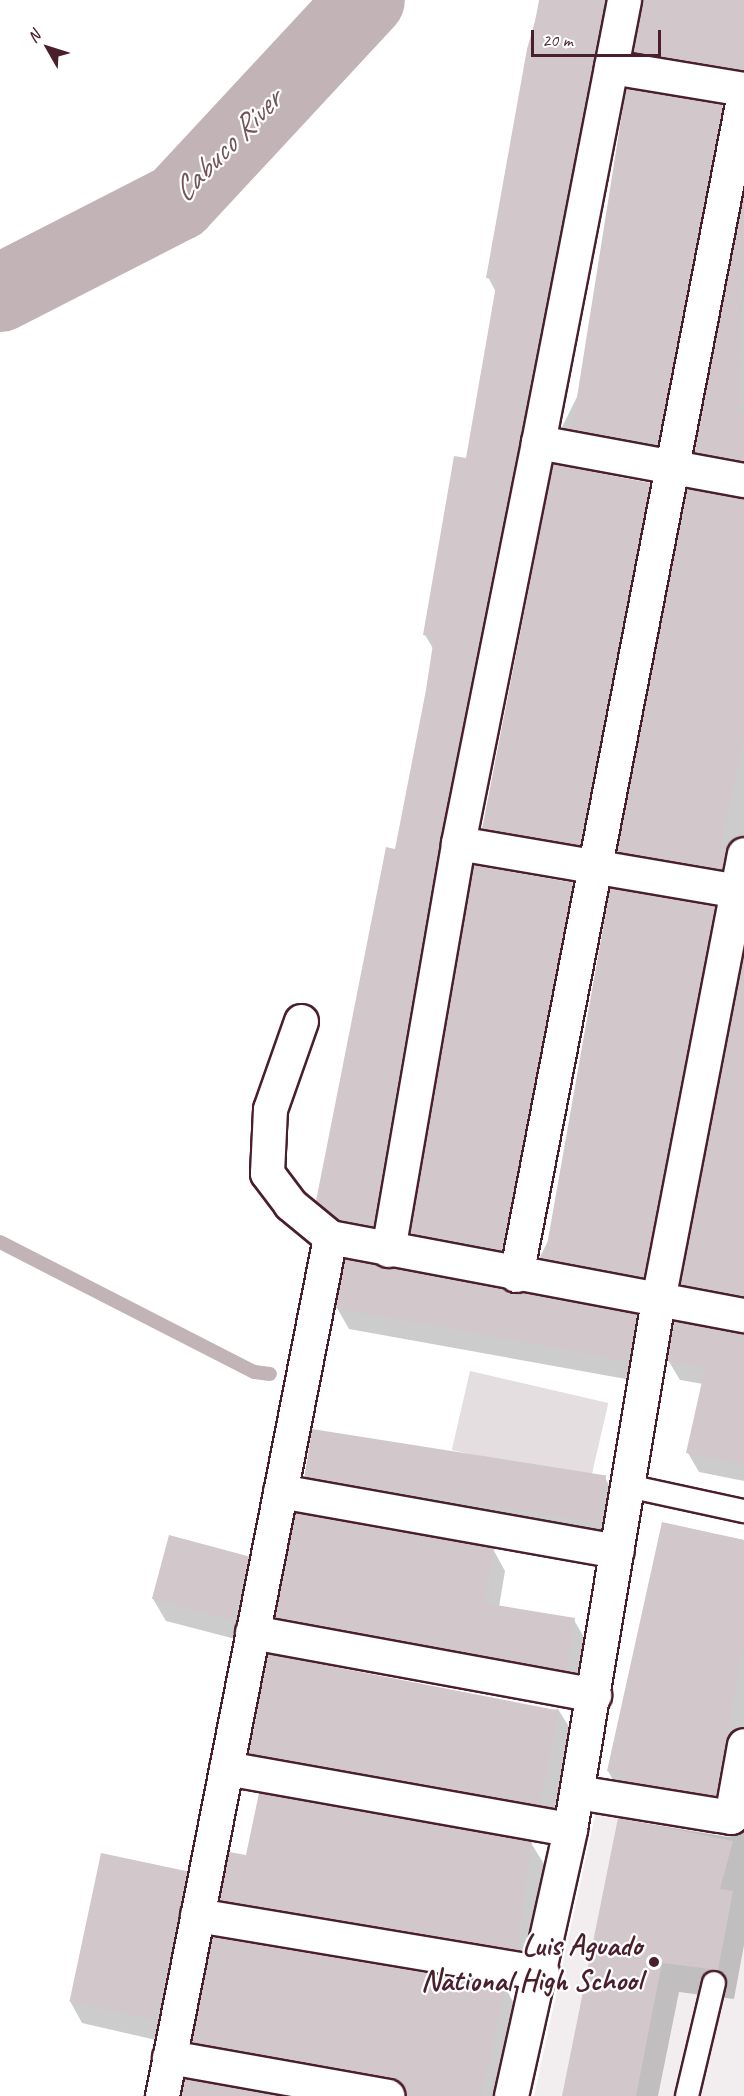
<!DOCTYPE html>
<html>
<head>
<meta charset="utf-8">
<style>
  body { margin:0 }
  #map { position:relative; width:744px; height:2096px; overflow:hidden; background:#fff; font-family:Caveat,sans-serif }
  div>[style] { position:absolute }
  .built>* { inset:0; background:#f2eeef }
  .green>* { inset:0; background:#e5dee0; transform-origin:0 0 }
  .shadow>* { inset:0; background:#0003 }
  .stream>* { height:14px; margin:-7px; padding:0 7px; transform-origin:7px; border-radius:7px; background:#c1b3b6 }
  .river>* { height:78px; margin:-39px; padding:0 39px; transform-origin:39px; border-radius:39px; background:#c1b3b6 }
  .building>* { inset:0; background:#d2c7cb; transform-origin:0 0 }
  .roads { filter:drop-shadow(2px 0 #4a1f2b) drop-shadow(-2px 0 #4a1f2b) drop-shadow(0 2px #4a1f2b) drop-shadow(0 -2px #4a1f2b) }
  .lane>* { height:22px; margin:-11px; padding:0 11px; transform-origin:11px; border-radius:11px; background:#fff }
  .street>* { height:33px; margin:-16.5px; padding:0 16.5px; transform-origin:16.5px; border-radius:16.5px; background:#fff }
  .dots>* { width:16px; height:16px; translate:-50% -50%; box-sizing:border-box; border:3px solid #fff; border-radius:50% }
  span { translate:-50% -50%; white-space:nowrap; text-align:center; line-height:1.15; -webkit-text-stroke:4.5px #fff; paint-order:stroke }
  .poi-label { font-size:30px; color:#4a1f2b; font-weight:700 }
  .right { translate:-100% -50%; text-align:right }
  .water-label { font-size:32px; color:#74535c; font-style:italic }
  .north { position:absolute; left:18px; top:18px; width:60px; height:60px; -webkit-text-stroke:4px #fff; paint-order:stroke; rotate:309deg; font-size:16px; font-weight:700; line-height:24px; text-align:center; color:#4a1f2b }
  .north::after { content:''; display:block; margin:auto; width:21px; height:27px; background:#4a1f2b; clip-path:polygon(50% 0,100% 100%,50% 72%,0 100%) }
  .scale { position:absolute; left:531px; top:30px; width:130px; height:27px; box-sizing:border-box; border:3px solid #4a1f2b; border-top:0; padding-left:8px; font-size:18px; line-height:21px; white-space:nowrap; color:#4a1f2b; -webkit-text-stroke:4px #fff; paint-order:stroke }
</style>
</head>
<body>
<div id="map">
  <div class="built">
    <i style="clip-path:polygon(598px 1802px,744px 1828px,744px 2096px,534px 2096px)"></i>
  </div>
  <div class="green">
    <i style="left:470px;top:1371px;width:142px;height:81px;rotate:13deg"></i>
  </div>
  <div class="shadow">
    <i style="clip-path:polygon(539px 0,744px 0,744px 87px,646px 70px,635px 51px,642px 2px,628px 1px,384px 1245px,329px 1220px,317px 1201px,396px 850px,434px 650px,425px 635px,467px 460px,496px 292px,488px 277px)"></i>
    <i style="clip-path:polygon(722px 106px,734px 127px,669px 466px,574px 448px,562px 427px)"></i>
    <i style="clip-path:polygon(744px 197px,744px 478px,707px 471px,695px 451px)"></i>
    <i style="clip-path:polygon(649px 483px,661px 504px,592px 866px,494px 849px,482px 828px)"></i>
    <i style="clip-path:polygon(744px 500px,744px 860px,732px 888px,629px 870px,618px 851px)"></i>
    <i style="clip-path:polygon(572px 883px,584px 904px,513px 1271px,424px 1254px,412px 1233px)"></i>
    <i style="clip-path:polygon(714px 907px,726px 929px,655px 1298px,552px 1278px,540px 1257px)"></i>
    <i style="clip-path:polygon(744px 961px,744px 1312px,693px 1303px,682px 1284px)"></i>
    <i style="clip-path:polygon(337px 1308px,636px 1315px,648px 1337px,637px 1381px,349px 1329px)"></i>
    <i style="clip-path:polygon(744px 1334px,744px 1481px,699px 1472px,688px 1453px,703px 1384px,680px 1380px,668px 1360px)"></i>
    <i style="clip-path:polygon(304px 1476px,605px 1478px,617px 1499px,609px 1549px,316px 1497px)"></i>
    <i style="clip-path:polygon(664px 1524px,744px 1540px,744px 1755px,728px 1816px,620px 1793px,608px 1771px)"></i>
    <i style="clip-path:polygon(493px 1549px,505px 1571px,499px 1607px,574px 1620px,586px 1641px,577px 1691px,289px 1638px,276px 1617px)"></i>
    <i style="clip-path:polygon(248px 1557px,260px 1579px,247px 1642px,166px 1621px,153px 1599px)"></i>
    <i style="clip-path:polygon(558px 1709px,571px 1730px,552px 1822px,262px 1774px,250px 1753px)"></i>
    <i style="clip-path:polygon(619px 1819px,728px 1837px,744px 1832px,744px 1945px,734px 1999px,679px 1992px,658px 2096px,563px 2096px)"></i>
    <i style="clip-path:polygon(531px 1843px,544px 1864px,529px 1971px,233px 1921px,221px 1899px,247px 1856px)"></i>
    <i style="clip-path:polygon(186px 1872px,198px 1894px,169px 2043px,82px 2023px,70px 2001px)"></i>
    <i style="clip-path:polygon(505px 1987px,517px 2009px,497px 2096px,390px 2096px,206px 2063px,193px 2042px)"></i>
  </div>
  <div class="stream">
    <i style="left:0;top:1242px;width:285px;rotate:27.1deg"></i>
    <i style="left:254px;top:1372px;width:16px;rotate:7deg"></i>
  </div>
  <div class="river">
    <i style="left:0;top:293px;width:200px;rotate:-27.1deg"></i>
    <i style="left:178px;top:202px;width:276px;rotate:-47.1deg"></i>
  </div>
  <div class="building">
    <i style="clip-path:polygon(541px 0,605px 0,440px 839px,373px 1226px,340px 1220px,316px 1201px,386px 847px,395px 849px,426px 690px,434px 637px,423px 635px,454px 456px,466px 458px,497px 280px,486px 278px,527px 49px)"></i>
    <i style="clip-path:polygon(642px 0,744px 0,744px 70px,633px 52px)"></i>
    <i style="left:626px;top:88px;width:98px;height:345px;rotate:9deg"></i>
    <i style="clip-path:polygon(744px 192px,740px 411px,744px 412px,744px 461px,694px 452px)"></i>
    <i style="left:553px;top:464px;width:99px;height:371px;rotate:11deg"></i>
    <i style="clip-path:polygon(687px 489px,744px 498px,744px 738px,721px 845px,728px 845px,722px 869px,617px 851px)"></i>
    <i style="left:473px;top:865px;width:101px;height:373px;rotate:10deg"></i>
    <i style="left:610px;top:888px;width:107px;height:376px;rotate:10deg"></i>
    <i style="clip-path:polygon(744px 953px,744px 1296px,680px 1284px)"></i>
    <i style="clip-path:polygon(345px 1259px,637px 1314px,630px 1353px,626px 1361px,335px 1308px)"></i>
    <i style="clip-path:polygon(674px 1321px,744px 1333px,744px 1465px,686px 1453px,705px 1368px,667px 1361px)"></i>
    <i style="left:312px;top:1429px;width:298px;height:48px;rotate:9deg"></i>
    <i style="clip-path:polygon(295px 1513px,494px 1548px,484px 1603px,575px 1618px,566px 1671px,275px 1617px)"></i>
    <i style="clip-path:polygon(662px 1522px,744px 1540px,744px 1642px,716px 1796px,625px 1781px,626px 1776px,607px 1771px)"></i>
    <i style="left:169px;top:1535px;width:83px;height:66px;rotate:15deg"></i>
    <i style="left:268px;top:1654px;width:296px;height:101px;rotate:11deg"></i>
    <i style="clip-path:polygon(259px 1793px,532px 1841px,517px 1950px,219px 1900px,229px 1852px,246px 1855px)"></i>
    <i style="clip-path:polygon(618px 1818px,733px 1841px,720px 1889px,733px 1891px,718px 1970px,662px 1963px,636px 2096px,562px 2096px)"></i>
    <i style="left:101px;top:1853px;width:88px;height:152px;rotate:12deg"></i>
    <i style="clip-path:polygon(212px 1937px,506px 1986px,481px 2096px,406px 2096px,400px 2082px,391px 2078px,192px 2042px)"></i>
    <i style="clip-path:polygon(184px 2079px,281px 2096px,181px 2096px)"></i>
  </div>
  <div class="roads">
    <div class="lane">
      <i style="left:628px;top:1486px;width:119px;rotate:12.2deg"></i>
      <i style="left:687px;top:2096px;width:116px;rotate:-76.6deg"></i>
    </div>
    <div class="street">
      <i style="left:624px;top:0;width:450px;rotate:101deg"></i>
      <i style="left:538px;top:442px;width:209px;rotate:10.5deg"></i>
      <i style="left:611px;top:67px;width:135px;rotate:9.4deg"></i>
      <i style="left:458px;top:843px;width:290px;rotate:9.7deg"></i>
      <i style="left:301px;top:1021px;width:93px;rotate:109.4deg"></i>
      <i style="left:270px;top:1109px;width:64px;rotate:92.7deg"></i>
      <i style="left:267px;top:1173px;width:39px;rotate:53deg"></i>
      <i style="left:290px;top:1204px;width:52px;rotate:39.5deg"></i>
      <i style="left:330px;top:1237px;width:421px;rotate:10.7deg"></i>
      <i style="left:388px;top:1250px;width:413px;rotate:-80.2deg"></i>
      <i style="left:458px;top:843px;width:409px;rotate:-78.7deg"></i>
      <i style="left:516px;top:1275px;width:1204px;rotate:-79.08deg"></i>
      <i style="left:280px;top:1491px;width:342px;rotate:10.1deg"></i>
      <i style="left:252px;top:1632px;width:348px;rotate:10.4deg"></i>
      <i style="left:226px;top:1768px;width:349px;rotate:10.1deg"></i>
      <i style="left:577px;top:1792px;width:156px;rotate:9.2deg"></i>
      <i style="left:731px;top:1817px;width:73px;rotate:-79.8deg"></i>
      <i style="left:197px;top:1915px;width:350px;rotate:9.5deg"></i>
      <i style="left:169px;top:2057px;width:222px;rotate:10.1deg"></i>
      <i style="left:162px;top:2096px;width:875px;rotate:-78.93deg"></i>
      <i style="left:511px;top:2096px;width:273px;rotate:-77.5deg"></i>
      <i style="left:570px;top:1829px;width:536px;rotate:-80.56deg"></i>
      <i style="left:658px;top:1300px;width:454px;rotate:-79.1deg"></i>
    </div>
  </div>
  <div class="dots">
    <i style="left:654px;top:1962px;background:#4a1f2b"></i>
  </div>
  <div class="poi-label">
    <span class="right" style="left:642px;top:1962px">Luis Aguado<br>National High School</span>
  </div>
  <div class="water-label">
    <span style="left:227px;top:146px;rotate:-46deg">Cabuco River</span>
  </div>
  <div class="north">N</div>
  <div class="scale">20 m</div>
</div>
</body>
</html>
